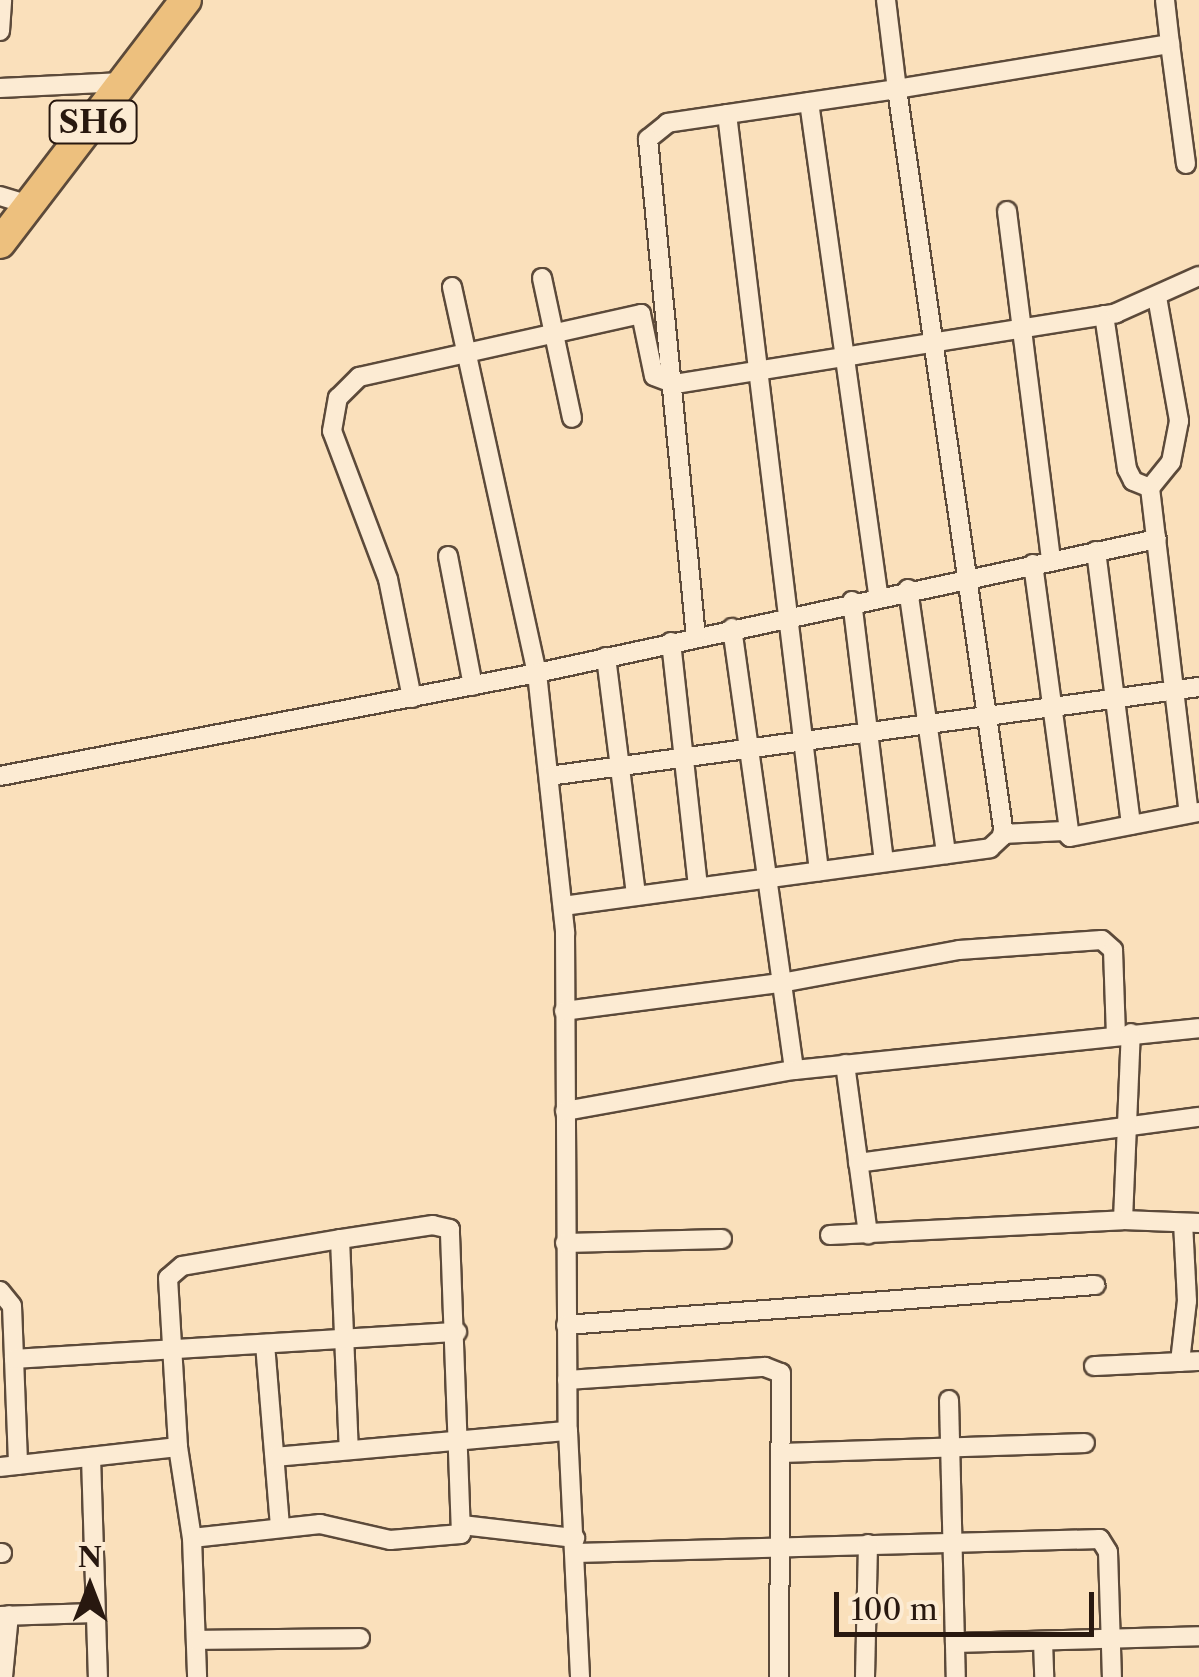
<!DOCTYPE html>
<html>
<head>
<meta charset="utf-8">
<style>
  body { margin:0 }
  #map { position:relative; width:1199px; height:1677px; overflow:hidden; background:#fae0bb; font-family:"Libre Caslon Text",serif }
  div>[style] { position:absolute }
  .roads { filter:drop-shadow(2px 0 #5c4a3a) drop-shadow(-2px 0 #5c4a3a) drop-shadow(0 2px #5c4a3a) drop-shadow(0 -2px #5c4a3a) }
  .street>* { height:18px; margin:-9px; padding:0 9px; transform-origin:9px; border-radius:9px; background:#fcebd3 }
  .primary>* { height:30px; margin:-15px; padding:0 15px; transform-origin:15px; border-radius:15px; background:#edc07e }
  span { translate:-50% -50%; white-space:nowrap; text-align:center; line-height:1.15; -webkit-text-stroke:10px #fcebd3; paint-order:stroke }
  .shield-label span { padding:2px 8px; background:#fcebd3; border:2px solid; border-radius:8px; -webkit-text-stroke-width:0 }
  .shield-label { font-size:32px; color:#28180f; font-weight:700 }
  .north { position:absolute; left:40px; top:1537px; width:100px; height:100px; -webkit-text-stroke:8px #fcebd3; paint-order:stroke; rotate:0deg; font-size:28px; font-weight:700; line-height:40px; text-align:center; color:#28180f }
  .north::after { content:''; display:block; margin:auto; width:35px; height:45px; background:#28180f; clip-path:polygon(50% 0,100% 100%,50% 72%,0 100%) }
  .scale { position:absolute; left:834px; top:1592px; width:260px; height:45px; box-sizing:border-box; border:5px solid #28180f; border-top:0; padding-left:12px; font-size:30px; line-height:35px; white-space:nowrap; color:#28180f; -webkit-text-stroke:8px #fcebd3; paint-order:stroke }
</style>
</head>
<body>
<div id="map">
  <div class="roads">
    <div class="street">
      <i style="left:886px;top:0;width:90px;rotate:83deg"></i>
      <i style="left:897px;top:89px;width:277px;rotate:-9.4deg"></i>
      <i style="left:1170px;top:44px;width:44px;rotate:-96.5deg"></i>
      <i style="left:0;top:31px;width:31px;rotate:-86deg"></i>
      <i style="left:1170px;top:44px;width:121px;rotate:82.4deg"></i>
      <i style="left:0;top:88px;width:123px;rotate:-2.8deg"></i>
      <i style="left:809px;top:102px;width:499px;rotate:82deg"></i>
      <i style="left:727px;top:114px;width:763px;rotate:83.07deg"></i>
      <i style="left:0;top:196px;width:31px;rotate:17deg"></i>
      <i style="left:1007px;top:211px;width:352px;rotate:82.8deg"></i>
      <i style="left:542px;top:278px;width:143px;rotate:77.9deg"></i>
      <i style="left:452px;top:287px;width:395px;rotate:77.6deg"></i>
      <i style="left:537px;top:673px;width:634px;rotate:-12.2deg"></i>
      <i style="left:1157px;top:297px;width:126px;rotate:79.9deg"></i>
      <i style="left:1179px;top:421px;width:42px;rotate:101deg"></i>
      <i style="left:1171px;top:462px;width:33px;rotate:129deg"></i>
      <i style="left:1150px;top:488px;width:327px;rotate:83.2deg"></i>
      <i style="left:1104px;top:315px;width:156px;rotate:81.5deg"></i>
      <i style="left:1127px;top:469px;width:13px;rotate:63deg"></i>
      <i style="left:1133px;top:481px;width:18px;rotate:22deg"></i>
      <i style="left:1096px;top:551px;width:276px;rotate:82.7deg"></i>
      <i style="left:448px;top:556px;width:132px;rotate:79.1deg"></i>
      <i style="left:1033px;top:564px;width:275px;rotate:82.3deg"></i>
      <i style="left:908px;top:589px;width:268px;rotate:81.8deg"></i>
      <i style="left:852px;top:601px;width:263px;rotate:83deg"></i>
      <i style="left:732px;top:628px;width:446px;rotate:82deg"></i>
      <i style="left:671px;top:642px;width:247px;rotate:83.7deg"></i>
      <i style="left:606px;top:657px;width:241px;rotate:82.8deg"></i>
      <i style="left:412px;top:698px;width:121px;rotate:-101.4deg"></i>
      <i style="left:388px;top:579px;width:158px;rotate:-110.7deg"></i>
      <i style="left:332px;top:431px;width:34px;rotate:-80deg"></i>
      <i style="left:338px;top:398px;width:30px;rotate:-45deg"></i>
      <i style="left:359px;top:377px;width:289px;rotate:-12.6deg"></i>
      <i style="left:641px;top:314px;width:63px;rotate:78.2deg"></i>
      <i style="left:654px;top:376px;width:22px;rotate:21deg"></i>
      <i style="left:675px;top:384px;width:447px;rotate:-9.1deg"></i>
      <i style="left:1116px;top:313px;width:91px;rotate:-24deg"></i>
      <i style="left:0;top:776px;width:547px;rotate:-10.86deg"></i>
      <i style="left:537px;top:673px;width:261px;rotate:83.8deg"></i>
      <i style="left:565px;top:932px;width:499px;rotate:89.7deg"></i>
      <i style="left:568px;top:1431px;width:246px;rotate:87.2deg"></i>
      <i style="left:549px;top:776px;width:656px;rotate:-7.8deg"></i>
      <i style="left:1002px;top:834px;width:62px;rotate:-2.8deg"></i>
      <i style="left:1064px;top:831px;width:8px;rotate:45deg"></i>
      <i style="left:1070px;top:837px;width:131px;rotate:-11deg"></i>
      <i style="left:563px;top:906px;width:431px;rotate:-7.7deg"></i>
      <i style="left:990px;top:848px;width:19px;rotate:-43deg"></i>
      <i style="left:1004px;top:835px;width:754px;rotate:-98.16deg"></i>
      <i style="left:897px;top:89px;width:232px;rotate:171.6deg"></i>
      <i style="left:668px;top:123px;width:26px;rotate:141deg"></i>
      <i style="left:648px;top:139px;width:499px;rotate:84.5deg"></i>
      <i style="left:564px;top:1011px;width:219px;rotate:-7.4deg"></i>
      <i style="left:781px;top:983px;width:181px;rotate:-10.5deg"></i>
      <i style="left:959px;top:950px;width:143px;rotate:-4deg"></i>
      <i style="left:1102px;top:940px;width:15px;rotate:42deg"></i>
      <i style="left:1113px;top:950px;width:84px;rotate:88deg"></i>
      <i style="left:845px;top:1064px;width:172px;rotate:82.3deg"></i>
      <i style="left:565px;top:1111px;width:233px;rotate:-10.2deg"></i>
      <i style="left:794px;top:1070px;width:407px;rotate:-5.9deg"></i>
      <i style="left:858px;top:1163px;width:344px;rotate:-7.7deg"></i>
      <i style="left:1123px;top:1220px;width:187px;rotate:-87.6deg"></i>
      <i style="left:830px;top:1235px;width:293px;rotate:-2.9deg"></i>
      <i style="left:1123px;top:1220px;width:76px;rotate:2.3deg"></i>
      <i style="left:340px;top:1239px;width:211px;rotate:87.6deg"></i>
      <i style="left:565px;top:1243px;width:157px;rotate:-1.5deg"></i>
      <i style="left:0;top:1291px;width:19px;rotate:51deg"></i>
      <i style="left:12px;top:1306px;width:159px;rotate:87.8deg"></i>
      <i style="left:566px;top:1325px;width:531px;rotate:-4.32deg"></i>
      <i style="left:265px;top:1344px;width:184px;rotate:85.3deg"></i>
      <i style="left:14px;top:1359px;width:444px;rotate:-3.5deg"></i>
      <i style="left:1180px;top:1362px;width:61px;rotate:-83.5deg"></i>
      <i style="left:1187px;top:1301px;width:78px;rotate:-92.9deg"></i>
      <i style="left:1094px;top:1366px;width:105px;rotate:-2.7deg"></i>
      <i style="left:567px;top:1380px;width:198px;rotate:-3.8deg"></i>
      <i style="left:765px;top:1367px;width:17px;rotate:21deg"></i>
      <i style="left:781px;top:1373px;width:304px;rotate:90.4deg"></i>
      <i style="left:949px;top:1400px;width:277px;rotate:88.6deg"></i>
      <i style="left:783px;top:1453px;width:302px;rotate:-1.9deg"></i>
      <i style="left:91px;top:1457px;width:220px;rotate:88.2deg"></i>
      <i style="left:275px;top:1457px;width:294px;rotate:-5.1deg"></i>
      <i style="left:0;top:1467px;width:179px;rotate:-6.4deg"></i>
      <i style="left:462px;top:1525px;width:114px;rotate:6.6deg"></i>
      <i style="left:192px;top:1538px;width:129px;rotate:-6.2deg"></i>
      <i style="left:320px;top:1524px;width:72px;rotate:12.9deg"></i>
      <i style="left:390px;top:1540px;width:71px;rotate:-4.8deg"></i>
      <i style="left:461px;top:1534px;width:305px;rotate:-92.1deg"></i>
      <i style="left:450px;top:1229px;width:17px;rotate:-167deg"></i>
      <i style="left:433px;top:1225px;width:94px;rotate:171.4deg"></i>
      <i style="left:340px;top:1239px;width:160px;rotate:170.3deg"></i>
      <i style="left:182px;top:1266px;width:18px;rotate:139deg"></i>
      <i style="left:168px;top:1278px;width:169px;rotate:86.6deg"></i>
      <i style="left:178px;top:1447px;width:92px;rotate:81.3deg"></i>
      <i style="left:192px;top:1538px;width:139px;rotate:87.9deg"></i>
      <i style="left:0;top:1553px;width:2px"></i>
      <i style="left:576px;top:1553px;width:524px;rotate:-1.53deg"></i>
      <i style="left:1100px;top:1539px;width:15px;rotate:58deg"></i>
      <i style="left:1108px;top:1552px;width:125px;rotate:88.2deg"></i>
      <i style="left:0;top:1616px;width:95px;rotate:-1.8deg"></i>
      <i style="left:196px;top:1640px;width:164px;rotate:-0.7deg"></i>
      <i style="left:1043px;top:1641px;width:36px;rotate:88deg"></i>
      <i style="left:955px;top:1643px;width:244px;rotate:-1.6deg"></i>
      <i style="left:3px;top:1677px;width:62px;rotate:-84.5deg"></i>
      <i style="left:865px;top:1677px;width:133px;rotate:-88.7deg"></i>
    </div>
    <div class="primary">
      <i style="left:0;top:243px;width:306px;rotate:-52.6deg"></i>
    </div>
  </div>
  <div class="shield-label">
    <span style="left:93px;top:122px">SH6</span>
  </div>
  <div class="north">N</div>
  <div class="scale">100 m</div>
</div>
</body>
</html>
